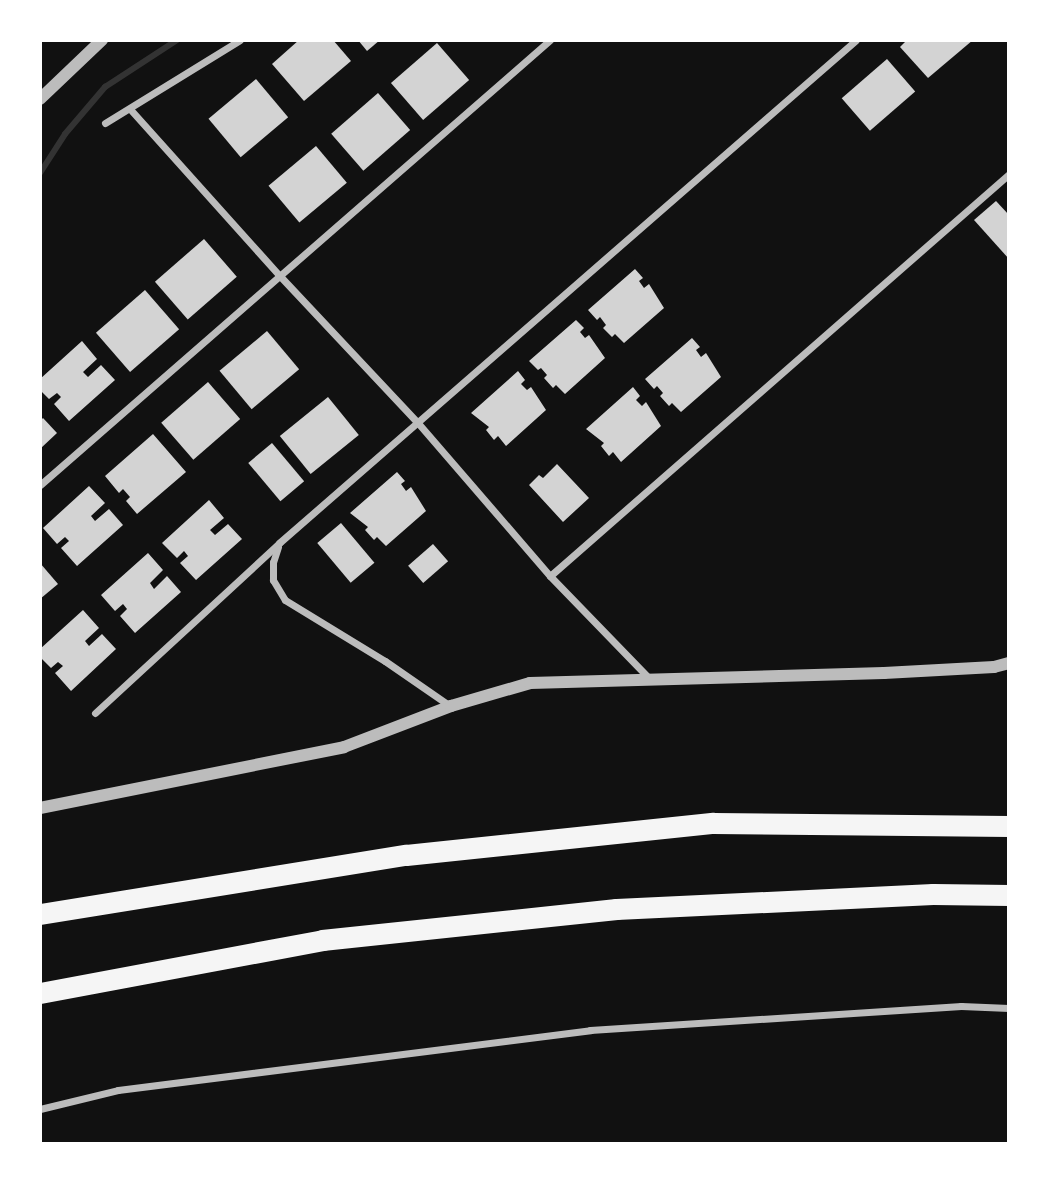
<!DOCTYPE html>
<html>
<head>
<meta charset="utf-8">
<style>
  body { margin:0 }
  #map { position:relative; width:1049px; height:1184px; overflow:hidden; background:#111; font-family:"Fira Sans",sans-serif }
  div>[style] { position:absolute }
  .stream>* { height:6px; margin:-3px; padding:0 3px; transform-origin:3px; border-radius:3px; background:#333 }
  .building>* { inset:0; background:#d3d3d3; transform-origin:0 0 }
  .minor>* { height:7px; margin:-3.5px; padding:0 3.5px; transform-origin:3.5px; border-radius:3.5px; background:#bcbcbc }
  .tertiary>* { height:12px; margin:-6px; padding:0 6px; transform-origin:6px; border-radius:6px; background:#bcbcbc }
  .motorway>* { height:21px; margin:-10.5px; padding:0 10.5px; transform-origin:10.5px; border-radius:10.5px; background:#f5f5f5 }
  span { translate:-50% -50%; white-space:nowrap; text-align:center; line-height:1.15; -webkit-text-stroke:7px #fff; paint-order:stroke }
  .frame { position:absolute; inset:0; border:42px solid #fff; pointer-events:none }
</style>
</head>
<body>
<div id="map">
  <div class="stream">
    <i style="left:40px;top:173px;width:46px;rotate:-57.3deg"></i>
    <i style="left:65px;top:134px;width:62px;rotate:-49.6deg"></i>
    <i style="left:105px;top:87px;width:86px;rotate:-33.1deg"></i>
  </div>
  <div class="building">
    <i style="clip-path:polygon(299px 40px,333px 40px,351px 61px,304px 101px,272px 64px)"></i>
    <i style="clip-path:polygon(358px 40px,380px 40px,367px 51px)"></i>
    <i style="clip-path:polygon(907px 40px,973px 40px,928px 78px,900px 47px)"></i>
    <i style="left:437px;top:43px;width:49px;height:61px;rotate:49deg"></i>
    <i style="left:887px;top:59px;width:43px;height:60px;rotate:49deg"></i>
    <i style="left:256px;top:79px;width:50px;height:62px;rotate:50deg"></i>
    <i style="left:378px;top:93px;width:49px;height:62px;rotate:49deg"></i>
    <i style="left:316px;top:146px;width:48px;height:62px;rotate:50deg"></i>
    <i style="clip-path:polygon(996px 201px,1009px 215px,1009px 259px,974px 220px)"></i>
    <i style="left:204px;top:239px;width:50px;height:65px;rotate:49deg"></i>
    <i style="clip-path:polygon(635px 269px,643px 278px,639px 281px,644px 288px,649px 284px,664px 308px,624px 343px,615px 334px,612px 337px,603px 328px,606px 325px,600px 317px,597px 320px,588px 310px)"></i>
    <i style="left:145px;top:290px;width:52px;height:65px;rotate:49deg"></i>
    <i style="clip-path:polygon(576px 320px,584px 328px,580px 332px,585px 338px,589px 335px,605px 358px,565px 394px,556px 385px,553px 388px,544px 378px,547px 375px,541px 368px,538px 370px,529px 361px)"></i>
    <i style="left:267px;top:331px;width:50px;height:62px;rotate:50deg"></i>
    <i style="clip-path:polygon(692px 338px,700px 347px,696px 350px,701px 357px,706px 353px,721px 377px,681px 412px,672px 403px,669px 406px,660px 396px,663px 393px,657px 386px,654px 389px,645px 379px)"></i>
    <i style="clip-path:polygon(82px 341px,97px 359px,83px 372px,88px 377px,101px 365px,115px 380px,69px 421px,54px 404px,61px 397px,57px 393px,49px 399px,40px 390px,40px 379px)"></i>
    <i style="clip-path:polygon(518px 371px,525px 380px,521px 384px,527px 390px,531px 387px,546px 410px,506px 446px,498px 436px,494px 440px,486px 430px,489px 427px,471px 413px)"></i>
    <i style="left:208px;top:382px;width:49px;height:62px;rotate:49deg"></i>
    <i style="clip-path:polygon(633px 387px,640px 396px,636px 400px,642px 406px,646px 402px,661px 426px,621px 462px,613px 452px,609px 456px,601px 446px,604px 443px,586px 429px)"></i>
    <i style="left:328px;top:397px;width:49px;height:62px;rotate:51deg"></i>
    <i style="clip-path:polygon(43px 418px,57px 433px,40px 449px,40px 421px)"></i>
    <i style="clip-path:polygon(153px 434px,186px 472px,137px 514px,126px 501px,130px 497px,123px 489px,119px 493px,105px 476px)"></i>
    <i style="left:272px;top:443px;width:50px;height:31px;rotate:50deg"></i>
    <i style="clip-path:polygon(557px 464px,589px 498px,563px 522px,529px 485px,539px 475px,543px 478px)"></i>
    <i style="clip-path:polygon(397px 472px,405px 481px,401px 484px,406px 491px,411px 487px,426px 511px,386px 546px,377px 537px,374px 540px,365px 530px,368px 527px,350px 513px)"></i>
    <i style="clip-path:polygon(89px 486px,105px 503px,91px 516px,95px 521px,109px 509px,123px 525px,77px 566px,61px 548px,69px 541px,65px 537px,57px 544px,43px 528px)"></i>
    <i style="clip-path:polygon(209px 500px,224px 518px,210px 530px,215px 535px,228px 524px,242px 539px,196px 580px,180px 563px,188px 556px,184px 551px,177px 558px,162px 543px)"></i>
    <i style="left:341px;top:523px;width:52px;height:31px;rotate:50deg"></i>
    <i style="left:433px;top:544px;width:23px;height:33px;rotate:49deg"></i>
    <i style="clip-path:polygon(148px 553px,163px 570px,150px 583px,154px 589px,167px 576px,181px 592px,135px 633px,120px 616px,127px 609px,123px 604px,115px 611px,101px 595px)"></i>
    <i style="clip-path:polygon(40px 563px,58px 584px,40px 599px)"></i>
    <i style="clip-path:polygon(83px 610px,99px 628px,85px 641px,89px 646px,102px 634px,116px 649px,71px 691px,55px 673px,63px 666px,58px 662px,51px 668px,40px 657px,40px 649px)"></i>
  </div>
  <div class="minor">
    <i style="left:130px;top:109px;width:223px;rotate:48.1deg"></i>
    <i style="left:279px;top:275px;width:203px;rotate:46.8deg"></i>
    <i style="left:418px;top:423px;width:202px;rotate:49.2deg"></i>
    <i style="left:550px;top:576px;width:142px;rotate:45.9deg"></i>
    <i style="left:105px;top:123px;width:158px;rotate:-31.6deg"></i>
    <i style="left:40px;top:485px;width:677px;rotate:-41.11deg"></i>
    <i style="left:278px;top:547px;width:16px;rotate:108deg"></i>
    <i style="left:273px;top:562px;width:18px;rotate:90deg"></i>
    <i style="left:273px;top:580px;width:23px;rotate:59deg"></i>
    <i style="left:285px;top:600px;width:117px;rotate:31.4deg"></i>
    <i style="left:385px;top:661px;width:79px;rotate:34.7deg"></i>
    <i style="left:550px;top:576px;width:610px;rotate:-41.21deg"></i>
    <i style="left:95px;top:713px;width:251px;rotate:-42.7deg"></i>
    <i style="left:279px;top:543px;width:765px;rotate:-41.08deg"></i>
    <i style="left:40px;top:1109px;width:80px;rotate:-13.7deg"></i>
    <i style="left:118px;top:1090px;width:476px;rotate:-7.2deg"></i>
    <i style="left:590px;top:1030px;width:372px;rotate:-3.7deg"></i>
    <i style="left:961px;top:1006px;width:48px;rotate:2.4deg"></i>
  </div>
  <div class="tertiary">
    <i style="left:40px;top:99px;width:86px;rotate:-43.6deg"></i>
    <i style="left:40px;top:808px;width:310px;rotate:-11.3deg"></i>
    <i style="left:344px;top:747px;width:115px;rotate:-21deg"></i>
    <i style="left:451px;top:706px;width:82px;rotate:-16.2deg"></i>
    <i style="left:530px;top:683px;width:354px;rotate:-1.6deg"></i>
    <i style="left:884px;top:673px;width:110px;rotate:-3.1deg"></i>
    <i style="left:994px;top:667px;width:16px;rotate:-15deg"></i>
  </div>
  <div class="motorway">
    <i style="left:40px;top:914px;width:371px;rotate:-9.2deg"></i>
    <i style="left:406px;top:855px;width:309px;rotate:-6deg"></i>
    <i style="left:713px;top:823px;width:296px;rotate:0.6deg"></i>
    <i style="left:40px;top:993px;width:287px;rotate:-10.6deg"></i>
    <i style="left:322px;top:940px;width:296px;rotate:-6deg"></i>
    <i style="left:616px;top:909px;width:317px;rotate:-2.7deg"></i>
    <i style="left:933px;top:894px;width:76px;rotate:0.8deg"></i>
  </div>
  <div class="frame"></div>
</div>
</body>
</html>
